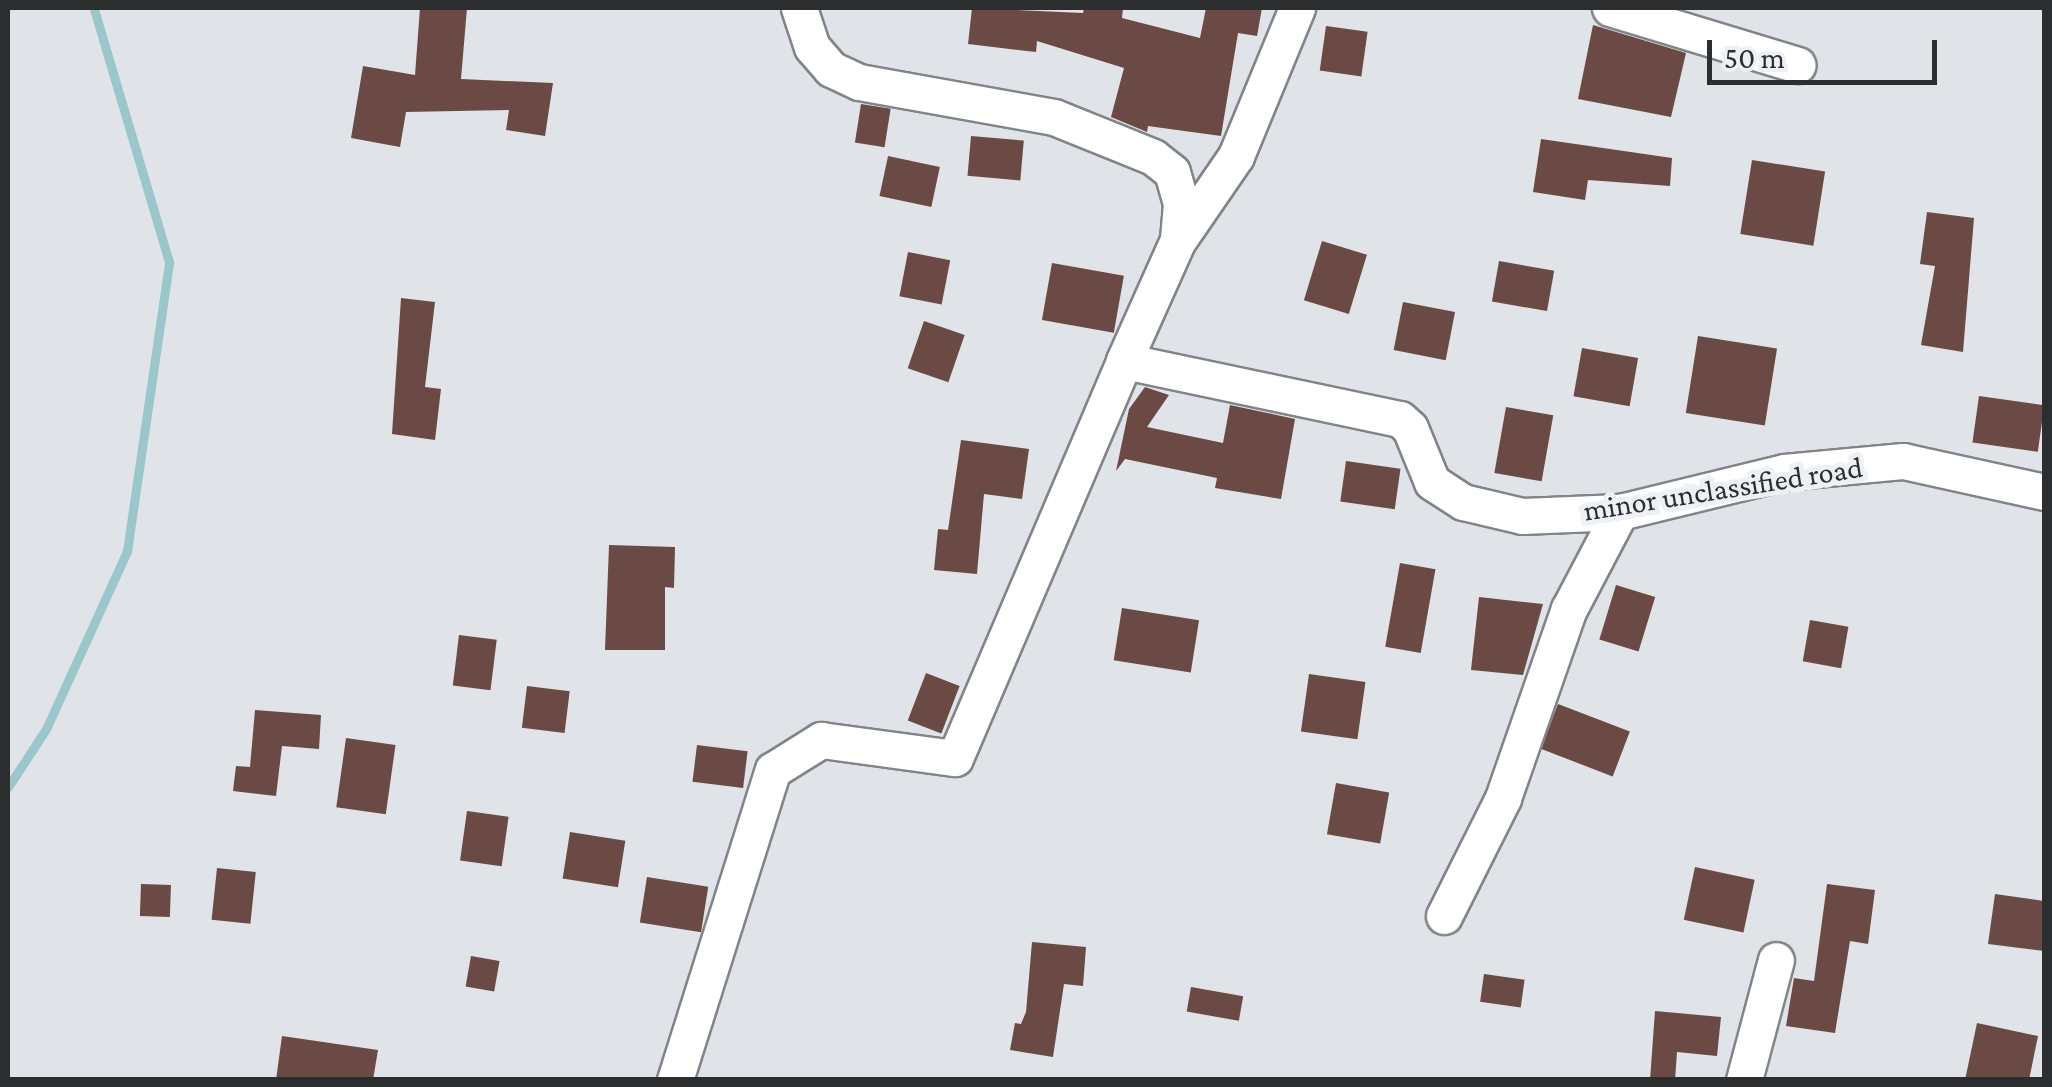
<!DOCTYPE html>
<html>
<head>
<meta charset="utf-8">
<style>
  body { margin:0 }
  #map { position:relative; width:2052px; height:1087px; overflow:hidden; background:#e0e3e8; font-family:"Crimson Pro",serif }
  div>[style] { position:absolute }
  .stream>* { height:9px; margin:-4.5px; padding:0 4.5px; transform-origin:4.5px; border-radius:4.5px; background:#9bc6cb }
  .building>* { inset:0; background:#6b4a46; transform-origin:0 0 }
  .roads { filter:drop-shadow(2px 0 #818488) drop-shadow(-2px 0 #818488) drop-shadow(0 2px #818488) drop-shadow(0 -2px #818488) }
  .street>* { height:35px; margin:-17.5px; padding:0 17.5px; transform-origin:17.5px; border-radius:17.5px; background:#fff }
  span { translate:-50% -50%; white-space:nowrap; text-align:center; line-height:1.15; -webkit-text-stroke:10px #edf1f5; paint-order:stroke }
  .street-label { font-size:30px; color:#2c2d2f }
  .frame { position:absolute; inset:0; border:10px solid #2c2d2f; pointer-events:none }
  .scale { position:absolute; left:1707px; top:40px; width:230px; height:45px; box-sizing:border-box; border:5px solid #2c2d2f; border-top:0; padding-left:12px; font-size:30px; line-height:35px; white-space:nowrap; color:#2c2d2f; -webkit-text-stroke:8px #edf1f5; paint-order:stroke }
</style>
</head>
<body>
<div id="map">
  <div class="stream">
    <i style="left:8px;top:787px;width:69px;rotate:-56.8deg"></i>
    <i style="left:46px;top:729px;width:196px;rotate:-65.5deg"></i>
    <i style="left:127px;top:551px;width:292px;rotate:-81.7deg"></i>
    <i style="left:169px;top:262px;width:265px;rotate:-106.5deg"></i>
  </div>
  <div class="building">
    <i style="clip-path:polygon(420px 8px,467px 8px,461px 79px,553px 83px,545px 136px,506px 130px,509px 110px,406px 112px,400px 147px,351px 138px,363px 66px,415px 75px)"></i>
    <i style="clip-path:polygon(972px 8px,1083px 13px,1084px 8px,1123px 8px,1122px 18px,1200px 38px,1206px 8px,1262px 8px,1257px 36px,1238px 33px,1221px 136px,1148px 126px,1147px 132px,1111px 117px,1124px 68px,1037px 41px,1036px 52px,968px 44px)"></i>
    <i style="clip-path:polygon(1593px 25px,1686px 53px,1671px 117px,1578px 99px)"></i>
    <i style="left:1326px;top:26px;width:42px;height:45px;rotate:8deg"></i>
    <i style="left:861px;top:104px;width:30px;height:39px;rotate:9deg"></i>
    <i style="left:971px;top:136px;width:53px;height:40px;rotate:5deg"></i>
    <i style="clip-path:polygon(1541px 139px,1672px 158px,1670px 186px,1588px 180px,1585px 200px,1533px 192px)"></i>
    <i style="left:888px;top:156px;width:53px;height:41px;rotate:12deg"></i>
    <i style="left:1752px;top:160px;width:74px;height:75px;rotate:9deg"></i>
    <i style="clip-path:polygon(1927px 212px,1974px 218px,1963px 352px,1921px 345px,1935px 266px,1920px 264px)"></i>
    <i style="left:1322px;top:241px;width:47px;height:62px;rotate:17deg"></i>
    <i style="left:908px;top:252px;width:43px;height:45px;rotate:11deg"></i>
    <i style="left:1499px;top:261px;width:56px;height:41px;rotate:10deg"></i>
    <i style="left:1052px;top:263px;width:73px;height:58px;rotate:10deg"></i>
    <i style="clip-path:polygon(401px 298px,435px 302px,425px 387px,441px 389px,435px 440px,392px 434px)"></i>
    <i style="left:1403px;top:302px;width:53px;height:49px;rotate:11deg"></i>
    <i style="left:924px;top:321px;width:43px;height:50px;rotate:19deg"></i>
    <i style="left:1698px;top:336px;width:80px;height:78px;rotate:9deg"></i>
    <i style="left:1582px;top:348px;width:57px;height:49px;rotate:10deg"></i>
    <i style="clip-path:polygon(1145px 387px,1169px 395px,1147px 427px,1223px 443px,1230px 405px,1295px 419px,1281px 499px,1215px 488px,1217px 478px,1125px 459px,1116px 471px,1129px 409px)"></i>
    <i style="left:1979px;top:396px;width:66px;height:47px;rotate:8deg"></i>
    <i style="left:1506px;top:407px;width:48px;height:67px;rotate:10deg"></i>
    <i style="clip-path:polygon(961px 440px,1029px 449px,1022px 499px,984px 494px,977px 574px,934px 570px,938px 529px,948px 530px)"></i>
    <i style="left:1346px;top:461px;width:55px;height:41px;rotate:8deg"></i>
    <i style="clip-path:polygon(609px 545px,675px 547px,674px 588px,665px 587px,665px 650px,605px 650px)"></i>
    <i style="left:1400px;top:563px;width:36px;height:85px;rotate:10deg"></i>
    <i style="left:1616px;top:585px;width:41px;height:57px;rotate:17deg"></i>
    <i style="clip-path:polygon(1479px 597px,1543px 604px,1523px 675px,1471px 670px)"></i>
    <i style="left:1122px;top:608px;width:78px;height:53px;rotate:9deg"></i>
    <i style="left:1810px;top:620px;width:39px;height:42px;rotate:10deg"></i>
    <i style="left:459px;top:635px;width:38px;height:51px;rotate:7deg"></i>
    <i style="left:926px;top:673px;width:36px;height:51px;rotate:21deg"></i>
    <i style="left:1309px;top:674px;width:57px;height:58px;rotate:8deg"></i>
    <i style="left:527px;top:686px;width:43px;height:42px;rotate:7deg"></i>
    <i style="left:1558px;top:704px;width:77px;height:48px;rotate:21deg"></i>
    <i style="clip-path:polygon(255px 710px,321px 715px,319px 749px,282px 746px,276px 796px,233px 791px,236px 766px,250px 767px)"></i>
    <i style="left:346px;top:738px;width:50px;height:70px;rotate:8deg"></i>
    <i style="left:697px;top:745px;width:51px;height:37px;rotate:7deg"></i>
    <i style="left:1336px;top:783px;width:54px;height:52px;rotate:10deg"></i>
    <i style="left:467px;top:811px;width:42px;height:50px;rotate:8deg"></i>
    <i style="left:570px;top:832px;width:56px;height:47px;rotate:9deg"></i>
    <i style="left:1695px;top:867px;width:61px;height:54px;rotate:12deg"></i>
    <i style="left:217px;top:868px;width:39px;height:52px;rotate:6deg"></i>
    <i style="left:647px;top:877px;width:62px;height:46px;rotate:9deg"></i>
    <i style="left:141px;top:884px;width:30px;height:32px;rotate:2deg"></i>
    <i style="clip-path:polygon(1827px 884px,1875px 890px,1868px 944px,1850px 941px,1835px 1033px,1786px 1026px,1794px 978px,1814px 981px)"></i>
    <i style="clip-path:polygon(1995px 894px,2044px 901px,2044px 951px,1988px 944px)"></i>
    <i style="clip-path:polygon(1032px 942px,1086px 947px,1083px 986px,1064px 984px,1053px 1057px,1010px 1050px,1015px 1023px,1021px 1024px,1026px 1012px)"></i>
    <i style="left:471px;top:956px;width:29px;height:31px;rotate:10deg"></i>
    <i style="left:1484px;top:974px;width:41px;height:28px;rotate:8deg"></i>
    <i style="left:1191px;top:987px;width:53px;height:25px;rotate:10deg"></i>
    <i style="clip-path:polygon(1655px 1011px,1721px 1017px,1717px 1056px,1677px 1052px,1675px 1080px,1650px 1080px)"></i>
    <i style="clip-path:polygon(1977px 1023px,2038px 1036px,2029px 1080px,1965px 1080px)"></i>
    <i style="clip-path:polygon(282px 1036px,378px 1050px,373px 1080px,276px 1080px)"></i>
  </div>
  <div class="roads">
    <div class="street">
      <i style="left:799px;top:8px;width:41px;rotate:71.6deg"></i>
      <i style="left:812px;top:47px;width:29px;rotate:49deg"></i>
      <i style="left:831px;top:69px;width:31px;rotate:25deg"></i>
      <i style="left:859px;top:82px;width:198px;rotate:10.2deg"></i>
      <i style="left:1054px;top:117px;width:107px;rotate:22deg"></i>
      <i style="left:1153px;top:157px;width:24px;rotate:38deg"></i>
      <i style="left:1172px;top:172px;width:33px;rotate:74deg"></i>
      <i style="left:1181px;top:204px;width:36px;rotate:95deg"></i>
      <i style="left:1178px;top:240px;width:133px;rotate:114.1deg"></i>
      <i style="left:1124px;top:361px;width:282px;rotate:11.9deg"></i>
      <i style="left:1400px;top:419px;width:13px;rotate:42deg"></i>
      <i style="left:1410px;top:428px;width:58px;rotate:67.8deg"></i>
      <i style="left:1432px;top:482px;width:37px;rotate:33deg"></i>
      <i style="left:1463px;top:502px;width:61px;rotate:13.3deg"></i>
      <i style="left:1522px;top:516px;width:98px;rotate:-2.3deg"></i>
      <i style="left:1620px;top:512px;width:169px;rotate:-13.7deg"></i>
      <i style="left:1784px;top:472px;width:120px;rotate:-5.3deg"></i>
      <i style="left:1903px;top:461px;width:144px;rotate:12.4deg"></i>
      <i style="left:1610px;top:8px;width:196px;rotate:16.9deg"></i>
      <i style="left:1179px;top:239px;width:101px;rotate:-55.5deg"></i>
      <i style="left:1236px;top:156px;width:160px;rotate:-67.6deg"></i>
      <i style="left:1444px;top:916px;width:132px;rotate:-63.4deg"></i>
      <i style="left:1503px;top:798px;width:200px;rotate:-70.8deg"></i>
      <i style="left:1569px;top:609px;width:110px;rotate:-62.3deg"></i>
      <i style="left:675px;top:1080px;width:325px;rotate:-72.5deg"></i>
      <i style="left:773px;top:770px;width:57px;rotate:-32deg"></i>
      <i style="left:821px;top:740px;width:135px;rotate:7.7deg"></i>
      <i style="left:955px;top:758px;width:431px;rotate:-66.9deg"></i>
      <i style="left:1744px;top:1080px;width:124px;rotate:-75.1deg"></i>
    </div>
  </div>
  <div class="street-label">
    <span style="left:1723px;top:489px;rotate:-9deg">minor unclassified road</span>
  </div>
  <div class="frame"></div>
  <div class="scale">50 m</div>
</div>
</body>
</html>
